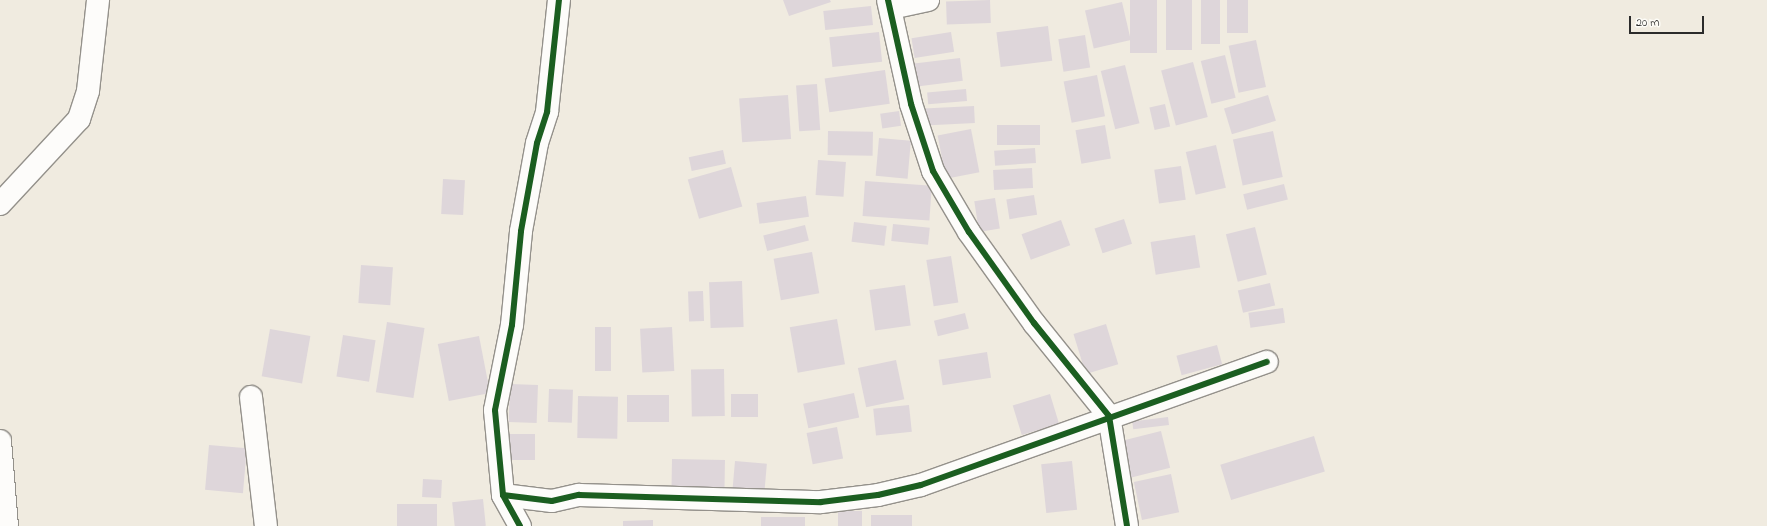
<!DOCTYPE html>
<html>
<head>
<meta charset="utf-8">
<style>
  body { margin:0 }
  #map { position:relative; width:1767px; height:526px; overflow:hidden; background:#f0ebe0; font-family:"Indie Flower",sans-serif }
  div>[style] { position:absolute }
  .building>* { inset:0; background:#ded6da; transform-origin:0 0 }
  .roads { filter:drop-shadow(1px 0 #94918b) drop-shadow(-1px 0 #94918b) drop-shadow(0 1px #94918b) drop-shadow(0 -1px #94918b) }
  .minor>* { height:22px; margin:-11px; padding:0 11px; transform-origin:11px; border-radius:11px; background:#fdfcfa }
  .cycleway>* { height:6px; margin:-3px; padding:0 3px; transform-origin:3px; border-radius:3px; background:#1b5e20 }
  span { translate:-50% -50%; white-space:nowrap; text-align:center; line-height:1.15; -webkit-text-stroke:3.5px #fdfcf7; paint-order:stroke }
  .scale { position:absolute; left:1629px; top:16px; width:75px; height:18px; box-sizing:border-box; border:2px solid #2b2b2b; border-top:0; padding-left:5px; font-size:12px; line-height:14px; white-space:nowrap; color:#2b2b2b; -webkit-text-stroke:3px #fdfcf7; paint-order:stroke }
</style>
</head>
<body>
<div id="map">
  <div class="building">
    <i style="clip-path:polygon(783px 0,830px 0,831px 2px,789px 16px)"></i>
    <i style="left:990px;top:0;width:23px;height:44px;rotate:88deg"></i>
    <i style="left:1130px;top:0;width:27px;height:53px"></i>
    <i style="left:1166px;top:0;width:26px;height:50px"></i>
    <i style="left:1201px;top:0;width:19px;height:44px"></i>
    <i style="left:1227px;top:0;width:21px;height:33px"></i>
    <i style="left:1122px;top:2px;width:39px;height:38px;rotate:77deg"></i>
    <i style="left:871px;top:6px;width:19px;height:48px;rotate:84deg"></i>
    <i style="left:1048px;top:26px;width:35px;height:52px;rotate:83deg"></i>
    <i style="left:879px;top:32px;width:30px;height:50px;rotate:84deg"></i>
    <i style="left:951px;top:32px;width:20px;height:40px;rotate:81deg"></i>
    <i style="left:1085px;top:35px;width:33px;height:27px;rotate:81deg"></i>
    <i style="left:1256px;top:40px;width:48px;height:28px;rotate:78deg"></i>
    <i style="left:1225px;top:55px;width:44px;height:25px;rotate:76deg"></i>
    <i style="left:960px;top:58px;width:23px;height:46px;rotate:83deg"></i>
    <i style="left:1193px;top:62px;width:57px;height:33px;rotate:75deg"></i>
    <i style="left:1125px;top:65px;width:60px;height:25px;rotate:76deg"></i>
    <i style="left:885px;top:70px;width:34px;height:61px;rotate:82deg"></i>
    <i style="left:1097px;top:75px;width:42px;height:34px;rotate:79deg"></i>
    <i style="left:817px;top:84px;width:46px;height:21px;rotate:86deg"></i>
    <i style="left:966px;top:89px;width:12px;height:39px;rotate:85deg"></i>
    <i style="left:788px;top:95px;width:44px;height:49px;rotate:86deg"></i>
    <i style="left:1268px;top:95px;width:27px;height:46px;rotate:73deg"></i>
    <i style="left:1165px;top:104px;width:23px;height:16px;rotate:77deg"></i>
    <i style="left:974px;top:106px;width:17px;height:50px;rotate:87deg"></i>
    <i style="left:899px;top:111px;width:15px;height:19px;rotate:82deg"></i>
    <i style="left:997px;top:125px;width:43px;height:20px"></i>
    <i style="left:1105px;top:125px;width:34px;height:30px;rotate:80deg"></i>
    <i style="left:971px;top:129px;width:44px;height:34px;rotate:79deg"></i>
    <i style="left:828px;top:131px;width:45px;height:24px;rotate:1deg"></i>
    <i style="left:1273px;top:131px;width:47px;height:41px;rotate:78deg"></i>
    <i style="left:879px;top:138px;width:32px;height:38px;rotate:5deg"></i>
    <i style="left:1216px;top:145px;width:44px;height:31px;rotate:77deg"></i>
    <i style="left:1035px;top:148px;width:15px;height:41px;rotate:86deg"></i>
    <i style="left:723px;top:150px;width:14px;height:35px;rotate:78deg"></i>
    <i style="left:818px;top:160px;width:28px;height:35px;rotate:4deg"></i>
    <i style="left:1181px;top:166px;width:34px;height:27px;rotate:82deg"></i>
    <i style="left:731px;top:167px;width:41px;height:45px;rotate:74deg"></i>
    <i style="left:1032px;top:168px;width:20px;height:39px;rotate:87deg"></i>
    <i style="left:443px;top:179px;width:22px;height:35px;rotate:3deg"></i>
    <i style="left:865px;top:181px;width:67px;height:35px;rotate:4deg"></i>
    <i style="left:1284px;top:184px;width:16px;height:42px;rotate:76deg"></i>
    <i style="left:1034px;top:195px;width:20px;height:28px;rotate:81deg"></i>
    <i style="left:806px;top:196px;width:21px;height:50px;rotate:82deg"></i>
    <i style="left:995px;top:198px;width:31px;height:21px;rotate:81deg"></i>
    <i style="left:1124px;top:219px;width:26px;height:31px;rotate:72deg"></i>
    <i style="left:1061px;top:220px;width:27px;height:42px;rotate:70deg"></i>
    <i style="left:854px;top:222px;width:33px;height:20px;rotate:7deg"></i>
    <i style="left:893px;top:224px;width:37px;height:17px;rotate:6deg"></i>
    <i style="left:805px;top:225px;width:16px;height:43px;rotate:76deg"></i>
    <i style="left:1255px;top:227px;width:49px;height:30px;rotate:76deg"></i>
    <i style="left:1195px;top:235px;width:33px;height:45px;rotate:81deg"></i>
    <i style="left:812px;top:252px;width:42px;height:39px;rotate:80deg"></i>
    <i style="left:951px;top:256px;width:47px;height:25px;rotate:81deg"></i>
    <i style="left:361px;top:265px;width:32px;height:38px;rotate:4deg"></i>
    <i style="left:742px;top:281px;width:46px;height:33px;rotate:88deg"></i>
    <i style="left:1270px;top:283px;width:23px;height:33px;rotate:77deg"></i>
    <i style="left:905px;top:285px;width:41px;height:36px;rotate:82deg"></i>
    <i style="left:703px;top:291px;width:30px;height:15px;rotate:88deg"></i>
    <i style="left:1283px;top:308px;width:15px;height:35px;rotate:82deg"></i>
    <i style="left:965px;top:313px;width:16px;height:32px;rotate:76deg"></i>
    <i style="left:837px;top:319px;width:46px;height:48px;rotate:80deg"></i>
    <i style="left:387px;top:322px;width:38px;height:71px;rotate:9deg"></i>
    <i style="left:1106px;top:324px;width:42px;height:34px;rotate:73deg"></i>
    <i style="left:595px;top:327px;width:16px;height:44px"></i>
    <i style="left:672px;top:327px;width:44px;height:32px;rotate:87deg"></i>
    <i style="left:270px;top:329px;width:41px;height:48px;rotate:10deg"></i>
    <i style="left:343px;top:335px;width:33px;height:42px;rotate:9deg"></i>
    <i style="left:479px;top:336px;width:58px;height:42px;rotate:79deg"></i>
    <i style="left:1217px;top:345px;width:20px;height:42px;rotate:75deg"></i>
    <i style="left:987px;top:352px;width:26px;height:49px;rotate:81deg"></i>
    <i style="left:896px;top:360px;width:40px;height:39px;rotate:78deg"></i>
    <i style="left:724px;top:369px;width:47px;height:33px;rotate:89deg"></i>
    <i style="left:510px;top:384px;width:28px;height:38px;rotate:2deg"></i>
    <i style="left:549px;top:389px;width:24px;height:33px;rotate:2deg"></i>
    <i style="left:854px;top:393px;width:25px;height:52px;rotate:78deg"></i>
    <i style="left:731px;top:394px;width:27px;height:23px"></i>
    <i style="left:1050px;top:394px;width:31px;height:39px;rotate:73deg"></i>
    <i style="left:627px;top:395px;width:42px;height:27px"></i>
    <i style="left:578px;top:396px;width:40px;height:42px;rotate:1deg"></i>
    <i style="left:909px;top:405px;width:27px;height:36px;rotate:84deg"></i>
    <i style="left:1168px;top:417px;width:8px;height:36px;rotate:83deg"></i>
    <i style="left:837px;top:427px;width:32px;height:31px;rotate:79deg"></i>
    <i style="left:1161px;top:431px;width:38px;height:40px;rotate:76deg"></i>
    <i style="left:508px;top:434px;width:27px;height:26px"></i>
    <i style="left:1314px;top:436px;width:37px;height:98px;rotate:73deg"></i>
    <i style="left:209px;top:445px;width:38px;height:45px;rotate:5deg"></i>
    <i style="left:672px;top:459px;width:53px;height:31px;rotate:1deg"></i>
    <i style="left:735px;top:461px;width:32px;height:29px;rotate:5deg"></i>
    <i style="left:1072px;top:461px;width:49px;height:31px;rotate:84deg"></i>
    <i style="left:1171px;top:474px;width:39px;height:38px;rotate:78deg"></i>
    <i style="left:423px;top:479px;width:19px;height:18px;rotate:3deg"></i>
    <i style="left:483px;top:499px;width:27px;height:31px;rotate:84deg"></i>
    <i style="left:397px;top:504px;width:40px;height:22px"></i>
    <i style="left:862px;top:511px;width:15px;height:24px;rotate:90deg"></i>
    <i style="left:871px;top:515px;width:41px;height:11px"></i>
    <i style="left:805px;top:517px;width:9px;height:44px;rotate:90deg"></i>
    <i style="clip-path:polygon(653px 520px,653px 526px,623px 526px,623px 521px)"></i>
  </div>
  <div class="roads">
    <div class="minor">
      <i style="left:888px;top:0;width:107px;rotate:77.5deg"></i>
      <i style="left:911px;top:104px;width:71px;rotate:71.8deg"></i>
      <i style="left:933px;top:171px;width:71px;rotate:59.5deg"></i>
      <i style="left:969px;top:232px;width:112px;rotate:54.5deg"></i>
      <i style="left:1034px;top:323px;width:119px;rotate:51.1deg"></i>
      <i style="left:1109px;top:416px;width:111px;rotate:80.7deg"></i>
      <i style="left:891px;top:8px;width:38px;rotate:-12deg"></i>
      <i style="left:0;top:204px;width:116px;rotate:-47.1deg"></i>
      <i style="left:79px;top:119px;width:29px;rotate:-72deg"></i>
      <i style="left:88px;top:91px;width:92px;rotate:-83.7deg"></i>
      <i style="left:251px;top:397px;width:130px;rotate:83.4deg"></i>
      <i style="left:0;top:441px;width:85px;rotate:85.3deg"></i>
      <i style="left:503px;top:495px;width:85px;rotate:-95.4deg"></i>
      <i style="left:495px;top:410px;width:87px;rotate:-78.7deg"></i>
      <i style="left:512px;top:325px;width:94px;rotate:-84.5deg"></i>
      <i style="left:521px;top:231px;width:89px;rotate:-79.7deg"></i>
      <i style="left:537px;top:143px;width:33px;rotate:-72deg"></i>
      <i style="left:547px;top:112px;width:113px;rotate:-83.9deg"></i>
      <i style="left:520px;top:526px;width:35px;rotate:-119deg"></i>
      <i style="left:503px;top:495px;width:49px;rotate:7deg"></i>
      <i style="left:552px;top:501px;width:28px;rotate:-13deg"></i>
      <i style="left:579px;top:495px;width:242px;rotate:1.7deg"></i>
      <i style="left:821px;top:502px;width:57px;rotate:-7deg"></i>
      <i style="left:878px;top:495px;width:44px;rotate:-13.1deg"></i>
      <i style="left:921px;top:485px;width:367px;rotate:-19.6deg"></i>
    </div>
  </div>
  <div class="cycleway">
    <i style="left:888px;top:0;width:107px;rotate:77.5deg"></i>
    <i style="left:911px;top:104px;width:71px;rotate:71.8deg"></i>
    <i style="left:933px;top:171px;width:71px;rotate:59.5deg"></i>
    <i style="left:969px;top:232px;width:112px;rotate:54.5deg"></i>
    <i style="left:1034px;top:323px;width:119px;rotate:51.1deg"></i>
    <i style="left:1109px;top:416px;width:111px;rotate:80.7deg"></i>
    <i style="left:503px;top:495px;width:85px;rotate:-95.4deg"></i>
    <i style="left:495px;top:410px;width:87px;rotate:-78.7deg"></i>
    <i style="left:512px;top:325px;width:94px;rotate:-84.5deg"></i>
    <i style="left:521px;top:231px;width:89px;rotate:-79.7deg"></i>
    <i style="left:537px;top:143px;width:33px;rotate:-72deg"></i>
    <i style="left:547px;top:112px;width:113px;rotate:-83.9deg"></i>
    <i style="left:520px;top:526px;width:35px;rotate:-119deg"></i>
    <i style="left:503px;top:495px;width:49px;rotate:7deg"></i>
    <i style="left:552px;top:501px;width:28px;rotate:-13deg"></i>
    <i style="left:579px;top:495px;width:242px;rotate:1.7deg"></i>
    <i style="left:821px;top:502px;width:57px;rotate:-7deg"></i>
    <i style="left:878px;top:495px;width:44px;rotate:-13.1deg"></i>
    <i style="left:921px;top:485px;width:367px;rotate:-19.6deg"></i>
  </div>
  <div class="scale">20 m</div>
</div>
</body>
</html>
